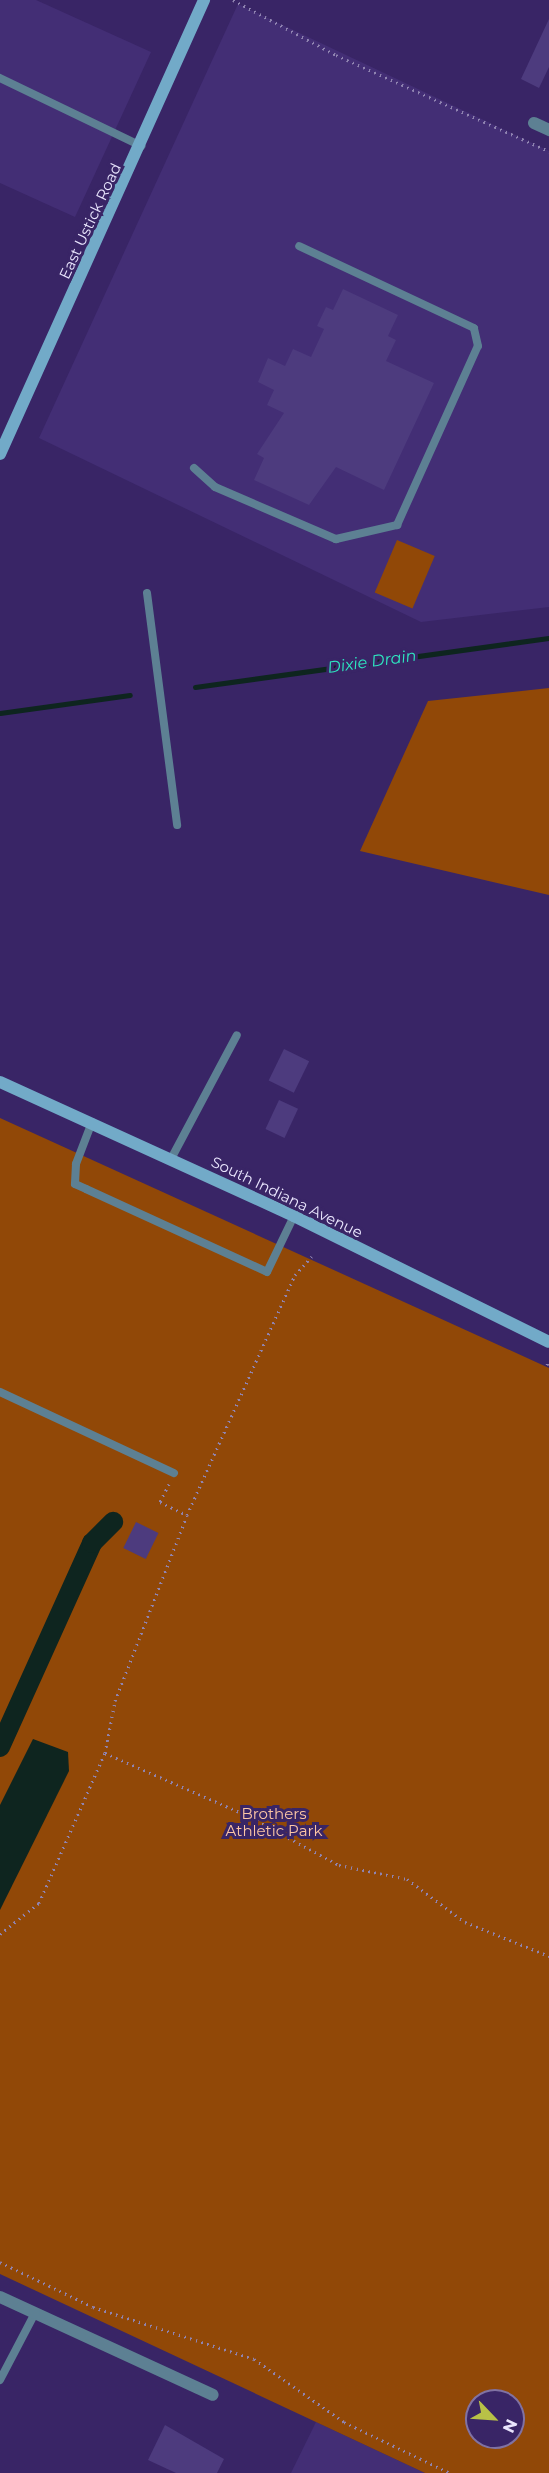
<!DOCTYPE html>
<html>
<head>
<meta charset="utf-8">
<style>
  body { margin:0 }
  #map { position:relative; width:549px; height:2473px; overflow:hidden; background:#392566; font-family:Montserrat,sans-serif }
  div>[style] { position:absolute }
  .built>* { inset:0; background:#432e75 }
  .green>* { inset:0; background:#914807; transform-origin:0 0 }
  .water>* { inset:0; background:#0e251f }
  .stream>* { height:5px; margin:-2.5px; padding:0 2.5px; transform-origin:2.5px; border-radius:2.5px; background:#0e251f }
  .canal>* { height:20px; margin:-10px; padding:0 10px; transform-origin:10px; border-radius:10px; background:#0e251f }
  .building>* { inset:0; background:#4d3b7e; transform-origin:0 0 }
  .path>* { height:3px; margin-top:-1.5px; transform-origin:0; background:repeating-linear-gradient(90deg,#9084b1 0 1.5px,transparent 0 6px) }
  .lane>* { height:8px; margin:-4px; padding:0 4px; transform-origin:4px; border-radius:4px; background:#5d8093 }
  .street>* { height:12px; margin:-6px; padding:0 6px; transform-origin:6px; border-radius:6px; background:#5d8093 }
  .secondary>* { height:12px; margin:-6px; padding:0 6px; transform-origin:6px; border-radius:6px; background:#72aac8 }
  span { translate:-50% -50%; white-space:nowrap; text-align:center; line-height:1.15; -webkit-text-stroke:6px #392566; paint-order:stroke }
  .street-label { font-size:15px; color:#eae6fe }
  .park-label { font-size:15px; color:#fcc6a5 }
  .water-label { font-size:16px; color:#2ee9c1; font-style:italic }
  .north { position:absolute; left:465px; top:2389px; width:60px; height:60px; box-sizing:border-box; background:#392566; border:2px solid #8072a3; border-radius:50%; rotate:115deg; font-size:16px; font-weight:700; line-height:24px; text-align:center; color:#eae6fe }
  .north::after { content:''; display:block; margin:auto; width:21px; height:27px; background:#b8c147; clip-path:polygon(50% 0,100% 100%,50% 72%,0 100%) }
</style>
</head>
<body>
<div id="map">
  <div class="built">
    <i style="clip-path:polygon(0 0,36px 0,151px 52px,75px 217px,0 183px)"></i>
    <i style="clip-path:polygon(238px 4px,549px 151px,549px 607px,421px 622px,39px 438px)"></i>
    <i style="clip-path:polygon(316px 2422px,425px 2473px,291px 2473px)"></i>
  </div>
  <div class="green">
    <i style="left:397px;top:540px;width:41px;height:57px;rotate:23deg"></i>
    <i style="clip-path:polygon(549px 688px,549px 895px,360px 851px,428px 701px)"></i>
    <i style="clip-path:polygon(evenodd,0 1118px,549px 1368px,549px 2473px,425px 2473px,0 2274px,0 1118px,477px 2401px,513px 2401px,513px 2437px,477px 2437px,477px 2401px)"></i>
  </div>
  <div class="water">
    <i style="clip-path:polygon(33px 1739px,68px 1752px,69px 1771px,0 1910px,0 1805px)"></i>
  </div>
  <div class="stream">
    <i style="left:195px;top:687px;width:357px;rotate:-7.9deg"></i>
    <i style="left:0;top:713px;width:131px;rotate:-7.9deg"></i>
  </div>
  <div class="canal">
    <i style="left:0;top:1747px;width:224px;rotate:-65.7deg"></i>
    <i style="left:92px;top:1543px;width:30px;rotate:-45deg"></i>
  </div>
  <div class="building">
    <i style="clip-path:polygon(549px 19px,549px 67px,539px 88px,521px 79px)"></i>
    <i style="clip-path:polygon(343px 289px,398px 315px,388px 336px,396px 340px,386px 361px,434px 383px,384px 490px,336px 467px,309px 505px,254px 480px,264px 458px,257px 454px,284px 413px,267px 405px,274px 390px,258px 382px,268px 358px,285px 366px,293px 349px,311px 357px,324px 329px,317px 326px,326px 307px,333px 310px)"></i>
    <i style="left:284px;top:1049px;width:28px;height:35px;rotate:26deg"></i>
    <i style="left:279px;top:1100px;width:21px;height:32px;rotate:25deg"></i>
    <i style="left:136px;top:1522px;width:25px;height:29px;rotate:26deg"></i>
    <i style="clip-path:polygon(165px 2425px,224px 2459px,217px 2473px,176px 2473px,148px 2460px)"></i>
  </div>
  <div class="path">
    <i style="left:233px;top:0;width:117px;rotate:28.1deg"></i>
    <i style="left:336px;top:55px;width:234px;rotate:24.3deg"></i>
    <i style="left:547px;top:1365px;width:5px;rotate:-68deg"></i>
    <i style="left:169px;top:1484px;width:20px;rotate:117deg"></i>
    <i style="left:160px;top:1502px;width:30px;rotate:26deg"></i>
    <i style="left:105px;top:1753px;width:53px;rotate:-79.1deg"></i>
    <i style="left:115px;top:1701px;width:199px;rotate:-68.8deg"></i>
    <i style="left:187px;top:1515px;width:263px;rotate:-65.8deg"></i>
    <i style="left:295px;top:1275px;width:25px;rotate:-48deg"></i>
    <i style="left:0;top:1934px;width:50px;rotate:-38.5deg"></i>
    <i style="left:39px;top:1903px;width:164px;rotate:-66.3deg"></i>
    <i style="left:105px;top:1753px;width:154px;rotate:23.7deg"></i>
    <i style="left:246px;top:1815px;width:106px;rotate:28.3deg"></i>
    <i style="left:339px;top:1865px;width:69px;rotate:11.6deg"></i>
    <i style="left:407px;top:1879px;width:72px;rotate:36.6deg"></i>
    <i style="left:465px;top:1922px;width:91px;rotate:22deg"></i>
    <i style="left:0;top:2262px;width:103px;rotate:25.8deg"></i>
    <i style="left:93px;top:2307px;width:169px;rotate:17.9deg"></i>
    <i style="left:254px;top:2359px;width:110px;rotate:35deg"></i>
    <i style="left:344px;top:2422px;width:118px;rotate:25.7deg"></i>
  </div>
  <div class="lane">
    <i style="left:0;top:78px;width:157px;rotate:25.7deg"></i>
    <i style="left:194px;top:468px;width:28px;rotate:42deg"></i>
    <i style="left:215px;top:487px;width:132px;rotate:23.3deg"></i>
    <i style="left:336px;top:539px;width:63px;rotate:-12.9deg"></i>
    <i style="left:397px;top:525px;width:196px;rotate:-65.7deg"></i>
    <i style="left:478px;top:346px;width:18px;rotate:-103deg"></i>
    <i style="left:474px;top:328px;width:193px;rotate:-154.9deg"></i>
    <i style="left:147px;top:593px;width:234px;rotate:82.6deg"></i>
    <i style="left:92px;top:1122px;width:45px;rotate:110.9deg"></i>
    <i style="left:76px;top:1164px;width:20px;rotate:93deg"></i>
    <i style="left:75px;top:1184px;width:12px;rotate:24deg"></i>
    <i style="left:86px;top:1189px;width:199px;rotate:24.6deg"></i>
    <i style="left:267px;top:1272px;width:62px;rotate:-64.3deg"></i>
    <i style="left:171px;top:1159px;width:140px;rotate:-62deg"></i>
    <i style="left:0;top:1392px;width:192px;rotate:25deg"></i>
    <i style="left:0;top:2380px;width:76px;rotate:-62.4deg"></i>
  </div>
  <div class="street">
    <i style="left:534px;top:123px;width:17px;rotate:25deg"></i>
    <i style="left:0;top:2297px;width:234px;rotate:24.7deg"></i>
  </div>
  <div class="secondary">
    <i style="left:0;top:454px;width:498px;rotate:-65.8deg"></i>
    <i style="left:0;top:1082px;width:323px;rotate:24.5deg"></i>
    <i style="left:294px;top:1216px;width:284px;rotate:26.3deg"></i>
  </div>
  <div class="street-label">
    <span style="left:90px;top:221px;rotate:-65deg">East Ustick Road</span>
    <span style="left:287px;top:1197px;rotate:26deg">South Indiana Avenue</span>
  </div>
  <div class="park-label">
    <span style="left:274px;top:1822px">Brothers<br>Athletic Park</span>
  </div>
  <div class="water-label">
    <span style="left:372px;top:662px;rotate:-8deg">Dixie Drain</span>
  </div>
  <div class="north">N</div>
</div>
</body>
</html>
